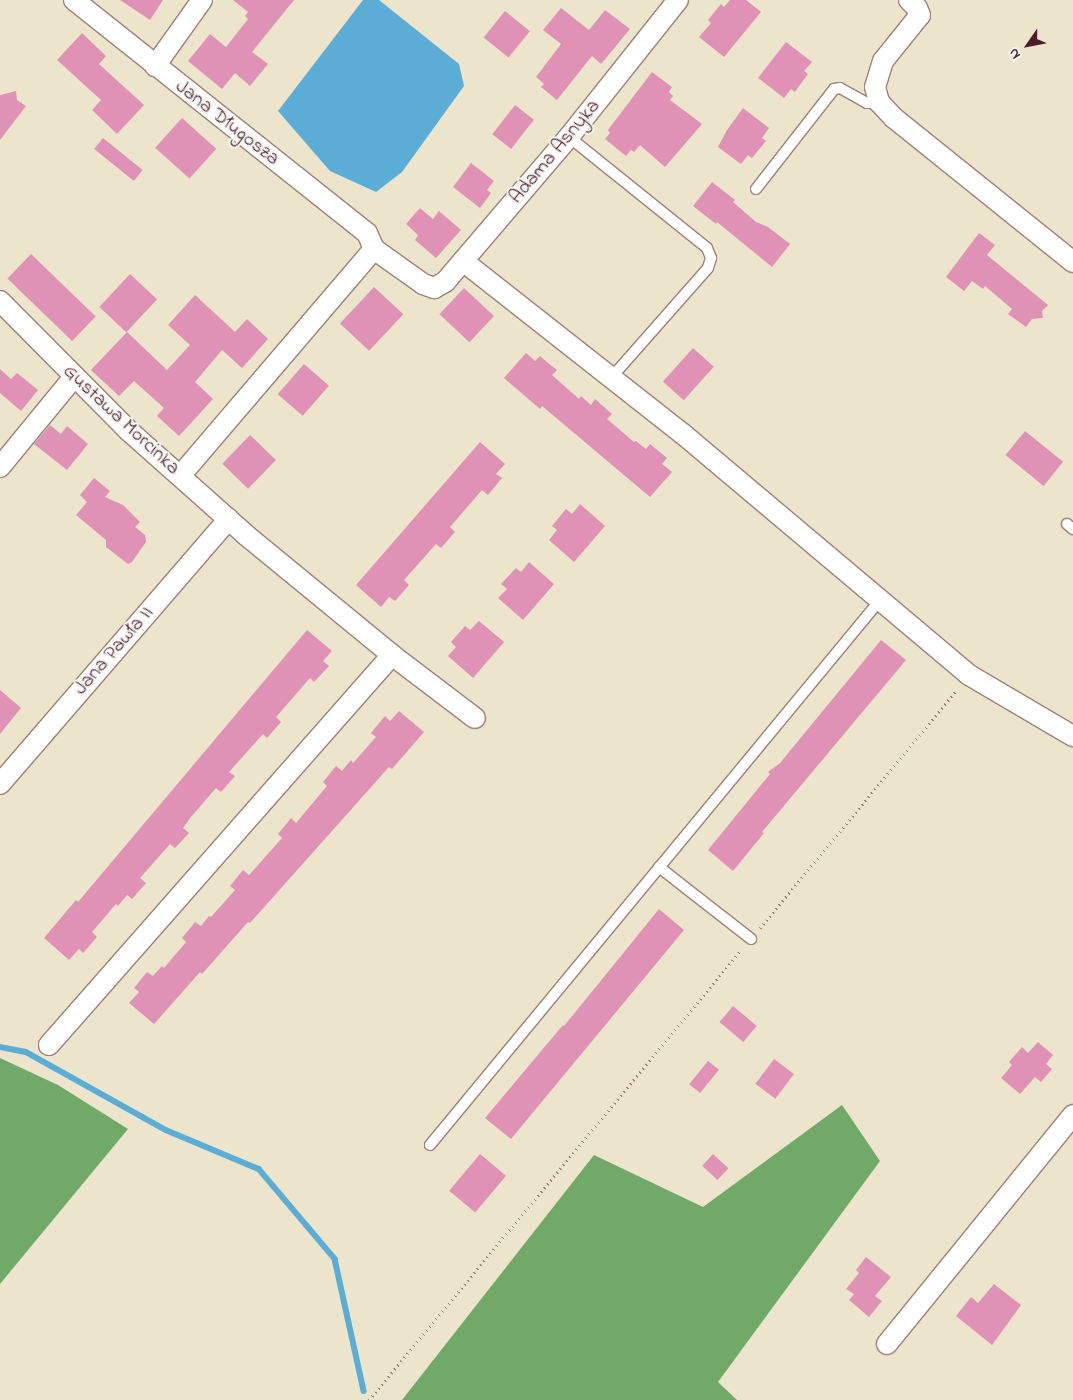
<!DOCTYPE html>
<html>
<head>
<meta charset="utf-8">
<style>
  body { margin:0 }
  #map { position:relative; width:1073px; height:1400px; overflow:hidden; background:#ede5cb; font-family:"Indie Flower",sans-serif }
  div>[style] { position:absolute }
  .forest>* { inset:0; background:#71aa68 }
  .water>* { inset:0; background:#5badd6 }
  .stream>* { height:5.5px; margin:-2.75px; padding:0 2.75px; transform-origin:2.75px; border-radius:2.75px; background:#5badd6 }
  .building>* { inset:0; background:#df92b5; transform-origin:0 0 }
  .path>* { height:3px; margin-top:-1.5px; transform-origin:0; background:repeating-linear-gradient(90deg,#9c827b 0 1px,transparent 0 5px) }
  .roads { filter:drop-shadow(1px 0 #9c827b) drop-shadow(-1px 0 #9c827b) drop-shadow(0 1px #9c827b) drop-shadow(0 -1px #9c827b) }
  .service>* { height:10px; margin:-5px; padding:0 5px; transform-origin:5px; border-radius:5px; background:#fff }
  .minor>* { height:20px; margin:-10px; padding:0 10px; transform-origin:10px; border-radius:10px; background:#fff }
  span { translate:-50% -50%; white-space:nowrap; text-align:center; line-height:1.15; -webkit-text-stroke:4px #f6f6f2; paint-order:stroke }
  .street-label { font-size:20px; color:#4a1f2b }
  .north { position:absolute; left:1003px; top:20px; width:50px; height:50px; -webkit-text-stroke:4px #f6f6f2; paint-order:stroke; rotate:237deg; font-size:14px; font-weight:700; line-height:20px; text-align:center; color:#4a1f2b }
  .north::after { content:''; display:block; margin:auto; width:18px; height:22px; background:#4a1f2b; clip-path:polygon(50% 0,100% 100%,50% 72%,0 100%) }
</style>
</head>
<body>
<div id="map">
  <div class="forest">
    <i style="clip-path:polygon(0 1058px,58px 1085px,128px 1129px,0 1284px)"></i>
    <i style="clip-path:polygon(842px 1105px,880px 1161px,718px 1382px,737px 1400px,402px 1400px,594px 1155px,703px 1207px)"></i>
  </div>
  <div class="water">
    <i style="clip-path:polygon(363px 0,379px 0,459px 64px,464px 86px,402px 172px,376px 192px,330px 171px,278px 111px)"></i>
  </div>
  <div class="stream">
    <i style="left:0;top:1047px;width:26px;rotate:11deg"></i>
    <i style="left:26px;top:1052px;width:160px;rotate:29.1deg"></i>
    <i style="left:166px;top:1130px;width:101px;rotate:22.8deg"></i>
    <i style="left:259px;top:1169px;width:118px;rotate:49.8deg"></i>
    <i style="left:335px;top:1259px;width:135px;rotate:77.6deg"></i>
  </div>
  <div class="building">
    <i style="clip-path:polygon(120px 0,163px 0,150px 20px)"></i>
    <i style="clip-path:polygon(233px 0,294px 0,252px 52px,268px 64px,250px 86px,235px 73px,222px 89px,188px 61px,210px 34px,226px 47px,248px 19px,245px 16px,248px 12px)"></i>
    <i style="clip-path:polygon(730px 0,746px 0,761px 12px,724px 57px,699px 37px,711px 23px,708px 20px,721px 4px,724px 7px)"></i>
    <i style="clip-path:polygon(561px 8px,589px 30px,605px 10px,630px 29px,601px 64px,592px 56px,557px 100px,541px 87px,544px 84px,536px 77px,561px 44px,543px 30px)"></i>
    <i style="left:505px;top:11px;width:32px;height:34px;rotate:39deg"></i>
    <i style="clip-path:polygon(82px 33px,106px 56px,99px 64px,144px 105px,117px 134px,92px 110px,101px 100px,57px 60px)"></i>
    <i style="clip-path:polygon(786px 42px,812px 62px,804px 71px,808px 74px,802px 82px,795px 92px,791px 89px,784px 98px,758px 78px)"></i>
    <i style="clip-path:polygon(652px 72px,672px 87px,669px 92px,673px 96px,670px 100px,702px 124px,665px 167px,640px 145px,634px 152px,631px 150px,626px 156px,605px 139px,610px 133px,608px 130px)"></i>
    <i style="clip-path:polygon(16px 91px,17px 100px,26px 106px,0 140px,0 95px)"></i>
    <i style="left:515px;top:105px;width:24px;height:37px;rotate:38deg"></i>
    <i style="clip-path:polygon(743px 108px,769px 128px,762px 138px,766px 141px,752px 158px,748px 155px,741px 164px,718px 147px,727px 130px)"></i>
    <i style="left:182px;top:118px;width:46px;height:40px;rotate:42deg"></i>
    <i style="left:103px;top:138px;width:51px;height:14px;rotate:39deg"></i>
    <i style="clip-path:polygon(471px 163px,494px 181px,487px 190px,491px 193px,480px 208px,453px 187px)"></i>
    <i style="clip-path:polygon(712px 182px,735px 200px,733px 202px,756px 222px,768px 227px,790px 244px,772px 267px,717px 222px,716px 224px,693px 206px)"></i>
    <i style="clip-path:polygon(420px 208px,433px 219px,439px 211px,461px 230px,436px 258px,415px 240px,418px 235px,406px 224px)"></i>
    <i style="clip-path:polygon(979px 233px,995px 245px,987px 255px,1048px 305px,1042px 311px,1043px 318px,1032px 319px,1026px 327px,1008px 314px,1012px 309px,985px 286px,983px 289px,972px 281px,964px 291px,946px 277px)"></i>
    <i style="left:31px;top:254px;width:90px;height:34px;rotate:44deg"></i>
    <i style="left:130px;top:274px;width:37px;height:45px;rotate:43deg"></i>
    <i style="left:374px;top:287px;width:40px;height:50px;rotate:43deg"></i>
    <i style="left:464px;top:288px;width:41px;height:36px;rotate:43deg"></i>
    <i style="clip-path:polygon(195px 295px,235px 332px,247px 319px,268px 339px,242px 368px,222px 350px,195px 382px,213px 399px,179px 436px,157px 416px,164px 408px,134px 381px,119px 396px,91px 370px,127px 332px,167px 370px,190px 345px,168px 325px)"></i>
    <i style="left:693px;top:348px;width:28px;height:45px;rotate:42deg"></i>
    <i style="clip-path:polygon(526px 353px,535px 361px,540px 356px,548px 363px,557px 370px,552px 375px,579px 399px,581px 396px,591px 405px,595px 399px,612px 414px,607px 419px,634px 442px,636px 441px,646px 449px,650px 444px,667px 458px,662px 464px,672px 472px,650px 497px,542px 406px,540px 409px,504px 378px)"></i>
    <i style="left:304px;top:364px;width:33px;height:40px;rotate:41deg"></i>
    <i style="clip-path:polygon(0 369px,11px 379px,17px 373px,38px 390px,21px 411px,0 393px)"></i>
    <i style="clip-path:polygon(50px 425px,61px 434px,67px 426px,88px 444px,67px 470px,34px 444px)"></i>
    <i style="left:1025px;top:431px;width:49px;height:31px;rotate:39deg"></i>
    <i style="left:250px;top:435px;width:36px;height:40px;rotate:44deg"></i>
    <i style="clip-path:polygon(480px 442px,505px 464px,496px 474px,502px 478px,488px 495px,482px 490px,450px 527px,455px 532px,441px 548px,436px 544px,404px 580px,409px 585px,395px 601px,389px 597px,381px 607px,356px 585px)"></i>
    <i style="clip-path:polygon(94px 478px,110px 491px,105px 497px,123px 505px,140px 522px,135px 527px,145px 535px,146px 542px,132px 562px,128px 564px,106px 547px,106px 540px,76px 515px,87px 502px,80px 495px)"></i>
    <i style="clip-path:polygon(580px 504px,605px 526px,574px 562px,549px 540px,557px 530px,552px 526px,566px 509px,572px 514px)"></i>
    <i style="clip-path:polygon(529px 562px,554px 584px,523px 620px,498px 598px,507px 589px,501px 584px,516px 568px,521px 572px)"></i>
    <i style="clip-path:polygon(479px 621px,504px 642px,473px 678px,448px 656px,456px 647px,451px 642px,465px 626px,470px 630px)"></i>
    <i style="clip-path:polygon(307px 630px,332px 651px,323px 661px,329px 666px,314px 682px,310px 678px,276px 717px,281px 722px,267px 738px,263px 734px,229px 772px,235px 776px,221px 792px,216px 788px,191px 817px,183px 828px,189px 833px,175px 848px,170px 844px,140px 878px,146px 883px,132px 899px,127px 895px,118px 906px,116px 904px,92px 932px,97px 937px,83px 953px,79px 949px,69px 960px,44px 938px,76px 900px,78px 902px)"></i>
    <i style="clip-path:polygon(881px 640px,906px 660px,762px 832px,764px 833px,733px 871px,708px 850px,770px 774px,768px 772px,780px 763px)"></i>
    <i style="clip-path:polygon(0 690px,21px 708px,0 734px)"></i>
    <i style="clip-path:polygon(399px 711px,424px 732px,392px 769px,389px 767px,250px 923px,248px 922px,202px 974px,200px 972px,154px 1024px,129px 1003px,139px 992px,134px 988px,147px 972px,153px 976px,162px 966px,164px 968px,186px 942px,182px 938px,195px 922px,201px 926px,209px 916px,211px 917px,235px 890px,230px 886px,243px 870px,249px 875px,282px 838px,278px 834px,291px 818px,296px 823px,327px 786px,323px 782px,336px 766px,342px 771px,351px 760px,353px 763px,376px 737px,371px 733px,385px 716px,390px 721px)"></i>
    <i style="clip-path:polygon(659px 909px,684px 930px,511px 1139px,485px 1118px,563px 1025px,564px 1026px)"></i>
    <i style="left:733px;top:1006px;width:31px;height:21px;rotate:40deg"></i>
    <i style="clip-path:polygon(1038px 1042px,1053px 1055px,1046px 1064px,1052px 1069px,1041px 1082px,1035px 1077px,1020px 1094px,1001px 1078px,1012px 1065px,1009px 1062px,1022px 1047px,1028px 1053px)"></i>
    <i style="left:774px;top:1059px;width:25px;height:31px;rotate:37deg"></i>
    <i style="left:708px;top:1061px;width:14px;height:30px;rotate:39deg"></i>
    <i style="left:480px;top:1154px;width:34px;height:48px;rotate:40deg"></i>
    <i style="left:713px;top:1154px;width:21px;height:16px;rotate:43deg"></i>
    <i style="clip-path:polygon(866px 1257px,891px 1277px,875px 1296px,882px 1301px,869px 1317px,849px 1300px,854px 1294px,846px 1289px,859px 1273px,856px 1270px)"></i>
    <i style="clip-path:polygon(994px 1284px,1021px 1305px,992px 1345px,956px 1316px,971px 1297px,978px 1303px)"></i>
  </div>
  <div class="path">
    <i style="left:760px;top:928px;width:309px;rotate:-50.4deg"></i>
    <i style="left:369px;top:1400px;width:584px;rotate:-50.42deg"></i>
  </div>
  <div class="roads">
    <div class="service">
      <i style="left:569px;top:137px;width:177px;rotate:38.8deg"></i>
      <i style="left:707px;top:248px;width:11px;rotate:68deg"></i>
      <i style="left:711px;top:258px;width:10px;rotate:107deg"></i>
      <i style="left:708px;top:268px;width:145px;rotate:131.4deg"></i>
      <i style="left:756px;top:189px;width:127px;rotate:-52deg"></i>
      <i style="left:834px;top:89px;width:6px;rotate:-9deg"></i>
      <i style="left:840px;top:88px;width:31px;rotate:29deg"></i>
      <i style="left:867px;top:103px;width:12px;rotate:-5deg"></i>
      <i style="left:1067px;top:524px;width:8px;rotate:40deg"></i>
      <i style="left:659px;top:867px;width:117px;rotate:38deg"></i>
      <i style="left:430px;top:1145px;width:707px;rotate:-50.45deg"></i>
    </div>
    <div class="minor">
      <i style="left:74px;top:0;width:374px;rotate:38.5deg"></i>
      <i style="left:367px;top:233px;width:17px;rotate:66deg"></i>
      <i style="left:374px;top:249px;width:60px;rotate:35.5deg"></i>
      <i style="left:423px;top:284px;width:12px;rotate:20deg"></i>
      <i style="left:434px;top:288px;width:13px;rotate:-29deg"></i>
      <i style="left:445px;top:282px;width:191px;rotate:-49.5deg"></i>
      <i style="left:569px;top:137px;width:175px;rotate:-51.5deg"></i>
      <i style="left:909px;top:0;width:11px;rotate:45deg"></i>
      <i style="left:917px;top:8px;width:8px;rotate:67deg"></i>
      <i style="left:920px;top:15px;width:59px;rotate:128.8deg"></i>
      <i style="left:883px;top:61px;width:27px;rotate:107deg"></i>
      <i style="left:875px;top:87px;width:16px;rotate:75deg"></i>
      <i style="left:879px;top:102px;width:22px;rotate:47deg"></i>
      <i style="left:894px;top:118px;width:230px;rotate:38.8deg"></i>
      <i style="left:155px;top:66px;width:81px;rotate:-54.5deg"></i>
      <i style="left:463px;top:261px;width:280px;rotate:38.2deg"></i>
      <i style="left:683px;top:434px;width:374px;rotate:40.1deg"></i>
      <i style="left:969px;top:675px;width:121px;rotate:30.4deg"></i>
      <i style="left:0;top:301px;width:183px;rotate:45.2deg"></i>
      <i style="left:129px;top:431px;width:157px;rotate:41.6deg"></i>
      <i style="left:246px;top:535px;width:189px;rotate:39.4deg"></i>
      <i style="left:392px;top:655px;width:104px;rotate:37.2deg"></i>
      <i style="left:0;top:467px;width:117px;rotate:-50.6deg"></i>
      <i style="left:180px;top:476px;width:299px;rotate:-49.5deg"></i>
      <i style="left:0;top:784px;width:350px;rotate:-49.2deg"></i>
      <i style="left:49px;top:1045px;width:519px;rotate:-48.67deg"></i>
      <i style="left:887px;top:1344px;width:295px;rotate:-50.9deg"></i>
    </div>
  </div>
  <div class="street-label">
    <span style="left:227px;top:123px;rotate:38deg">Jana Długosza</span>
    <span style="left:555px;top:152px;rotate:-50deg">Adama Asnyka</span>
    <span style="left:121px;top:420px;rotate:43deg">Gustawa Morcinka</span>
    <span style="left:114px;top:651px;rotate:-49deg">Jana Pawła II</span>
  </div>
  <div class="north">N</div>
</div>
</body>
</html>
